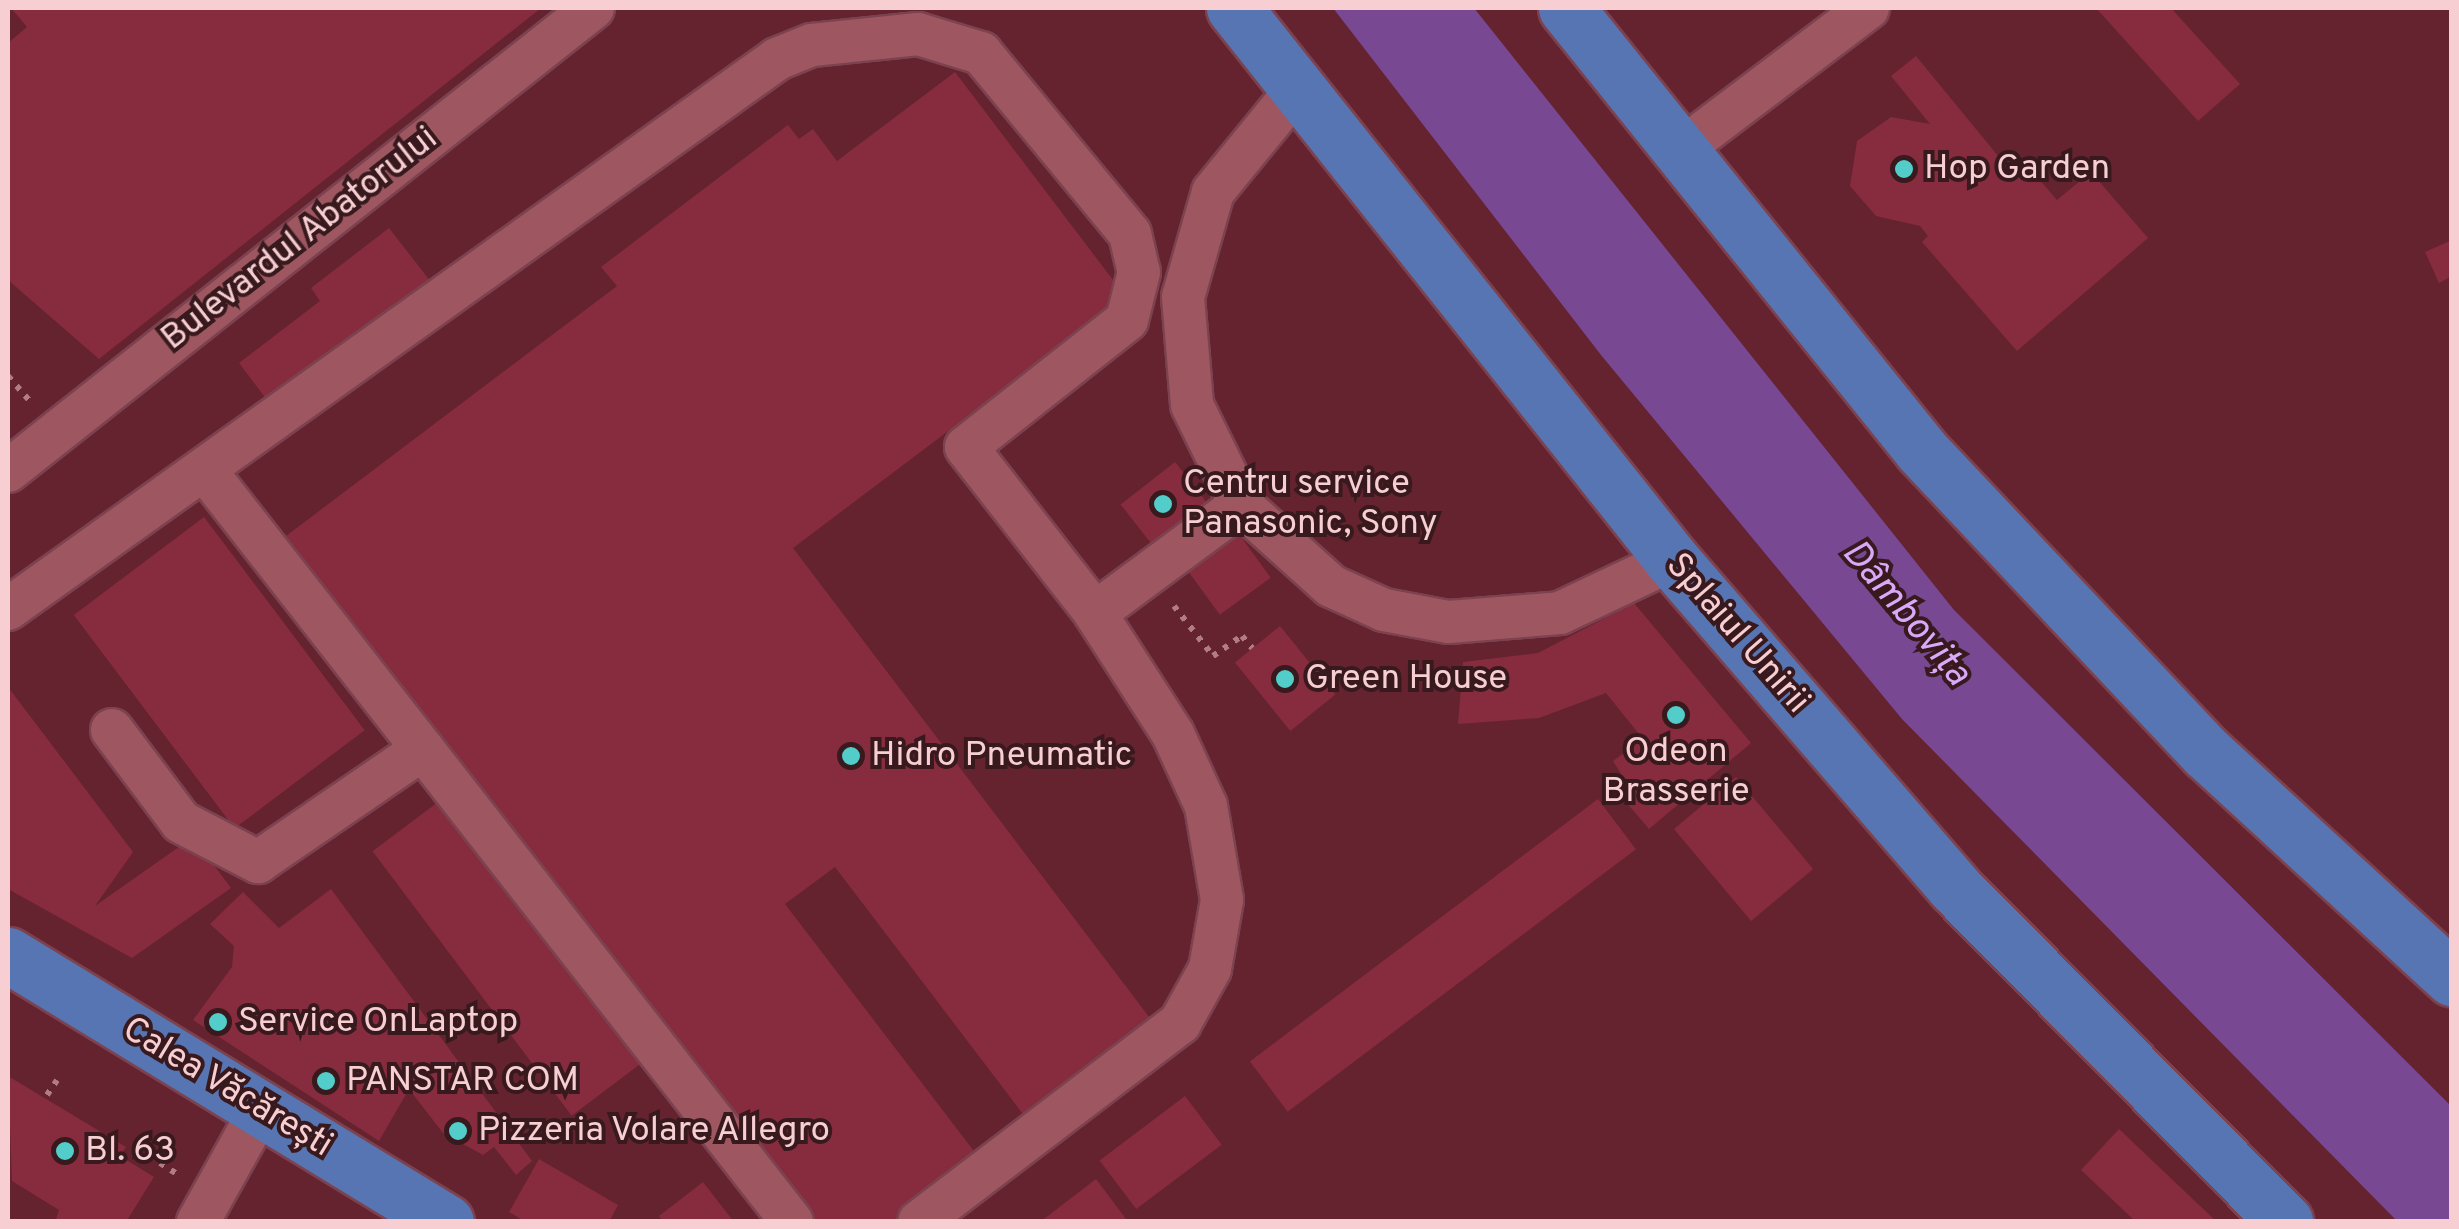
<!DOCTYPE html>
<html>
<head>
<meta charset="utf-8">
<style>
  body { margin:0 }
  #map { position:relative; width:2459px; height:1229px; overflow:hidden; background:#65232f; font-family:Overpass,sans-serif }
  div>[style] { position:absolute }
  .water>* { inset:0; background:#784893 }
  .building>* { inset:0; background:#872b3e; transform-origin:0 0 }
  .path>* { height:6px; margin-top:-3px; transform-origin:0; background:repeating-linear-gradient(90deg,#b17c83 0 5px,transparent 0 13px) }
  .roads { filter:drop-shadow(2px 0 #7c424f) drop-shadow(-2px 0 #7c424f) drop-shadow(0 2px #7c424f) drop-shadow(0 -2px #7c424f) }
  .minor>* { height:42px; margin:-21px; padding:0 21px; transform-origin:21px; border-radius:21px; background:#9e5760 }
  .major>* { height:55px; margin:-27.5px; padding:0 27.5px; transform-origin:27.5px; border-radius:27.5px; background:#5675b2 }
  .dots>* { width:28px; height:28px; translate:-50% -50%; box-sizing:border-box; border:5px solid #37191e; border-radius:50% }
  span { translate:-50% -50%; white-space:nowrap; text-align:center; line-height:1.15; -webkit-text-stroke:8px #37191e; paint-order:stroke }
  .poi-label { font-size:35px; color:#f7ced1 }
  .left { translate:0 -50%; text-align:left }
  .street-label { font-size:35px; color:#f7ced1 }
  .water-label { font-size:38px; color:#daa8f9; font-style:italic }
  .frame { position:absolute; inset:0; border:10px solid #f7ced1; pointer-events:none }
</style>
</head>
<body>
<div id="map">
  <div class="water">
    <i style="clip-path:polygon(1333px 8px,1474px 8px,1954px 610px,2451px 1106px,2451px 1221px,2397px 1221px,1902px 719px,1601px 355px)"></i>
  </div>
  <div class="building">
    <i style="clip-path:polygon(11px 8px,541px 8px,99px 359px,8px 280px,8px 43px,27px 27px)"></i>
    <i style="clip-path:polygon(2096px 8px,2171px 8px,2240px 84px,2198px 121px)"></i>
    <i style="clip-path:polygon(1916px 56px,2008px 168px,2020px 157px,2057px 200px,2091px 172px,2148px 238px,2017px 351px,1922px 242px,1928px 236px,1920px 226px,1876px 216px,1850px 186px,1857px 141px,1891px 117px,1930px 124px,1891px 76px)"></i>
    <i style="clip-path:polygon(955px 72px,1126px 297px,793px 548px,1156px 1026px,1029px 1122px,835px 867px,785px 904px,980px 1159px,897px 1222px,807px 1222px,286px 536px,617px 286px,601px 267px,788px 125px,799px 139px,813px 129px,837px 161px)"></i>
    <i style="clip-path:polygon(389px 228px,431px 282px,270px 404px,239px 363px,320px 301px,311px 288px)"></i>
    <i style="clip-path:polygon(2452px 240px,2452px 276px,2439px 283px,2425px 252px)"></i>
    <i style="left:1175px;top:462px;width:54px;height:69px;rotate:52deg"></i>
    <i style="left:204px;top:517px;width:267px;height:163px;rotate:53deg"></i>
    <i style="left:1239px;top:534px;width:54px;height:63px;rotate:54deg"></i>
    <i style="clip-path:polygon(1634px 603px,1751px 743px,1649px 829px,1613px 787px,1623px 777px,1613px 761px,1643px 739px,1606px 693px,1539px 718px,1458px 724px,1463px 662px,1538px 653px)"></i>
    <i style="left:1280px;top:626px;width:88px;height:58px;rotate:51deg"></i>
    <i style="clip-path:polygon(8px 687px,133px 852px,95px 906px,193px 837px,231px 888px,132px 958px,8px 889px)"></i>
    <i style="left:1736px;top:777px;width:120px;height:81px;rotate:50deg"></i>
    <i style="left:446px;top:796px;width:331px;height:92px;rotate:53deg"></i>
    <i style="left:1598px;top:799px;width:63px;height:436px;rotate:53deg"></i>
    <i style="clip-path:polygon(331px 889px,532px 1161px,516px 1175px,494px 1147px,483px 1155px,443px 1133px,409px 1089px,379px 1141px,193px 1020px,232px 967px,234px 946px,210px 924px,243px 892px,279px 928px)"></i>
    <i style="clip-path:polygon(8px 1076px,126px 1147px,120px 1156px,154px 1177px,126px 1222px,55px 1222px,59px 1210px,12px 1181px)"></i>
    <i style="left:1185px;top:1096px;width:61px;height:107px;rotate:53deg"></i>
    <i style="clip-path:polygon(2119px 1129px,2217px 1222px,2136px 1222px,2081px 1170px)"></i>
    <i style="clip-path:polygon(539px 1159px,618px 1205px,609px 1222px,526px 1222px,509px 1212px)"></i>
    <i style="clip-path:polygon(1096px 1179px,1126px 1219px,1040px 1222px)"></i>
    <i style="clip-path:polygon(703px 1182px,734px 1222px,663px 1222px,659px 1216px)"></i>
  </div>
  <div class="path">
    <i style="left:8px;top:376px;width:33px;rotate:49deg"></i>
    <i style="left:1174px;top:606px;width:63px;rotate:52deg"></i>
    <i style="left:1213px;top:656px;width:35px;rotate:-35deg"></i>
    <i style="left:1242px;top:636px;width:16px;rotate:50deg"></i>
    <i style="left:47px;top:1095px;width:18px;rotate:-56deg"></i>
    <i style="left:160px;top:1163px;width:24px;rotate:33deg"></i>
  </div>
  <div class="roads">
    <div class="minor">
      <i style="left:1297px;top:89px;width:133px;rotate:129.2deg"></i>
      <i style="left:1213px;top:192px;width:109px;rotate:105.9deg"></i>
      <i style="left:1183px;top:297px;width:108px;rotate:85.2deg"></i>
      <i style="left:1192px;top:405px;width:111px;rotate:63.9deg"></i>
      <i style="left:1241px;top:505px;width:121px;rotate:42deg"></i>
      <i style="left:1331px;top:586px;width:58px;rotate:24.4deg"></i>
      <i style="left:1384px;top:610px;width:66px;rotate:10.5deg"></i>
      <i style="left:1449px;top:622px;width:111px;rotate:-4.6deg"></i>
      <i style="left:1560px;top:613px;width:124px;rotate:-25.3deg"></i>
      <i style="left:1679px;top:151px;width:237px;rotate:-37.1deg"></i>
      <i style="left:204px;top:469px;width:955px;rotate:52.01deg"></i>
      <i style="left:8px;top:471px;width:746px;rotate:-38.36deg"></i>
      <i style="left:8px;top:609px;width:945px;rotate:-35.57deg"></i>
      <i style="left:777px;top:59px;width:38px;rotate:-22deg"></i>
      <i style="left:812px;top:45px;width:107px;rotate:-5.9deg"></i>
      <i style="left:918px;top:34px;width:66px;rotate:16.8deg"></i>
      <i style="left:981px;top:53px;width:234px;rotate:50.5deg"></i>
      <i style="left:1130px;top:234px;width:39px;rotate:77deg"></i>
      <i style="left:1139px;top:272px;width:49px;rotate:104deg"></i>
      <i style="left:1127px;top:320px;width:205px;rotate:141.7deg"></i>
      <i style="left:966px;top:447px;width:210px;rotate:52.1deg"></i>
      <i style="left:1095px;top:613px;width:144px;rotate:57.2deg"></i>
      <i style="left:1173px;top:734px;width:79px;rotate:65.4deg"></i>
      <i style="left:1206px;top:806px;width:95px;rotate:80.3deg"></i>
      <i style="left:1222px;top:900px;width:70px;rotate:99.9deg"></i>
      <i style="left:1210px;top:969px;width:62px;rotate:119.1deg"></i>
      <i style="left:1180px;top:1023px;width:328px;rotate:142.7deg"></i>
      <i style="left:1095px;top:613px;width:182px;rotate:-36.5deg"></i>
      <i style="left:112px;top:730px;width:115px;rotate:53.1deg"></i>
      <i style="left:181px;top:822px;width:87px;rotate:27.5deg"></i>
      <i style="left:258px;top:862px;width:200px;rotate:-34.4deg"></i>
      <i style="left:198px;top:1222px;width:129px;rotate:-60.9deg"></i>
    </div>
    <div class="major">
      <i style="left:1234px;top:8px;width:705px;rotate:51.57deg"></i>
      <i style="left:1672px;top:560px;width:432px;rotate:49.2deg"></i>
      <i style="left:1954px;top:887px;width:471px;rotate:45.3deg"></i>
      <i style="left:1566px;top:8px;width:568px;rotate:51.21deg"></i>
      <i style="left:1922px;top:451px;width:415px;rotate:46.7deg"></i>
      <i style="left:2207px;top:753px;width:333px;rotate:42.6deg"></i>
      <i style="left:8px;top:955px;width:513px;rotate:31.37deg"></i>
    </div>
  </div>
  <div class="dots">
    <i style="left:1904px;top:169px;background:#53cdc9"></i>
    <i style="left:1163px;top:504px;background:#53cdc9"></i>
    <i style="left:1285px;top:679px;background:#53cdc9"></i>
    <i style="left:1676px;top:715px;background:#53cdc9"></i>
    <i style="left:851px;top:756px;background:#53cdc9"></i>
    <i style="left:218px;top:1022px;background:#53cdc9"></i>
    <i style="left:326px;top:1081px;background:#53cdc9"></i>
    <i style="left:458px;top:1131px;background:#53cdc9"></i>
    <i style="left:65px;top:1151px;background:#53cdc9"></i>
  </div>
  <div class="poi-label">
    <span class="left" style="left:1924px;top:169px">Hop Garden</span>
    <span class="left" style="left:1183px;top:504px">Centru service<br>Panasonic, Sony</span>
    <span class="left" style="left:1305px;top:679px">Green House</span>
    <span style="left:1676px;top:772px">Odeon<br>Brasserie</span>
    <span class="left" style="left:871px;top:756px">Hidro Pneumatic</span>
    <span class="left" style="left:238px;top:1022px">Service OnLaptop</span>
    <span class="left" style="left:346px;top:1081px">PANSTAR COM</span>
    <span class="left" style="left:478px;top:1131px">Pizzeria Volare Allegro</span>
    <span class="left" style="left:85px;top:1151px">Bl. 63</span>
  </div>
  <div class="street-label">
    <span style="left:300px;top:239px;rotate:-38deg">Bulevardul Abatorului</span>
    <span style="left:1737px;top:634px;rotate:49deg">Splaiul Unirii</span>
    <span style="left:227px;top:1088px;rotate:31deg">Calea Văcărești</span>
  </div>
  <div class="water-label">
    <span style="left:1905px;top:614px;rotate:50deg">Dâmbovița</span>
  </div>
  <div class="frame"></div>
</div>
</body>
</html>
